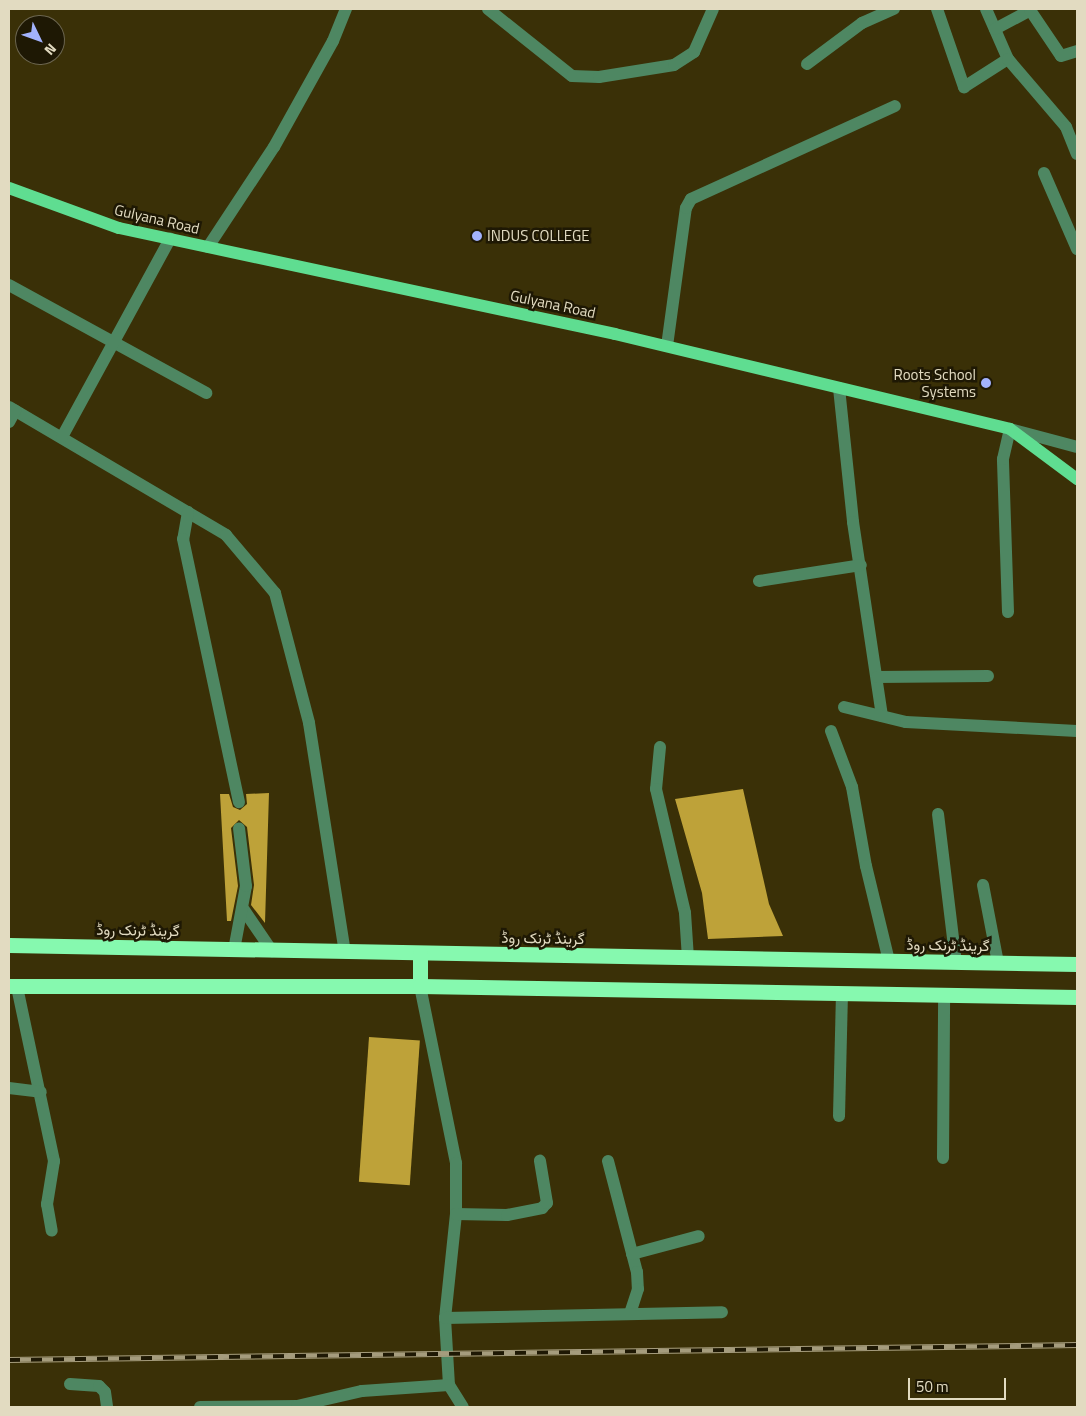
<!DOCTYPE html>
<html>
<head>
<meta charset="utf-8">
<style>
  body { margin:0 }
  #map { position:relative; width:1086px; height:1416px; overflow:hidden; background:#3a3007; font-family:"Titillium Web",Vazirmatn,sans-serif }
  div>[style] { position:absolute }
  .building>* { inset:0; background:#bea239; transform-origin:0 0 }
  .minor>* { height:12px; margin:-6px; padding:0 6px; transform-origin:6px; border-radius:6px; background:#4e8762 }
  .major>* { height:12px; margin:-6px; padding:0 6px; transform-origin:6px; border-radius:6px; background:#5fdd91 }
  .highway>* { height:15px; margin:-7.5px; padding:0 7.5px; transform-origin:7.5px; border-radius:7.5px; background:#86f9af }
  .rail>* { height:5.5px; margin-top:-2.75px; transform-origin:0; background:repeating-linear-gradient(90deg,#1e1804 0 11px,#a59c7d 0 22px); box-sizing:border-box; border-block:1px solid #a59c7d }
  .dots>* { width:14px; height:14px; translate:-50% -50%; box-sizing:border-box; border:2px solid #1e1804; border-radius:50% }
  span { translate:-50% -50%; white-space:nowrap; text-align:center; line-height:1.15; -webkit-text-stroke:5px #1e1804; paint-order:stroke }
  .street-label { font-size:15px; color:#e2dbc1 }
  .poi-label { font-size:15px; color:#e2dbc1 }
  .left { translate:0 -50%; text-align:left }
  .right { translate:-100% -50%; text-align:right }
  .frame { position:absolute; inset:0; border:10px solid #e2dbc1; pointer-events:none }
  .north { position:absolute; left:15px; top:15px; width:50px; height:50px; box-sizing:border-box; background:#1e1804; border:1px solid #6c6650; border-radius:50%; rotate:132deg; font-size:14px; font-weight:700; line-height:20px; text-align:center; color:#e2dbc1 }
  .north::after { content:''; display:block; margin:auto; width:18px; height:22px; background:#a2b2fd; clip-path:polygon(50% 0,100% 100%,50% 72%,0 100%) }
  .scale { position:absolute; left:908px; top:1378px; width:98px; height:22px; box-sizing:border-box; border:2px solid #e2dbc1; border-top:0; padding-left:6px; font-size:15px; line-height:18px; white-space:nowrap; color:#e2dbc1; -webkit-text-stroke:4px #1e1804; paint-order:stroke }
</style>
</head>
<body>
<div id="map">
  <div class="building">
    <i style="clip-path:polygon(743px 789px,769px 904px,783px 936px,708px 939px,702px 893px,675px 799px)"></i>
    <i style="clip-path:polygon(269px 793px,265px 923px,251px 905px,254px 885px,247px 827px,239px 820px,231px 828px,238px 886px,231px 921px,227px 921px,220px 794px,229px 794px,233px 807px,240px 810px,247px 804px,246px 794px)"></i>
    <i style="left:369px;top:1037px;width:51px;height:145px;rotate:4deg"></i>
  </div>
  <div class="minor">
    <i style="left:488px;top:9px;width:107px;rotate:38.6deg"></i>
    <i style="left:572px;top:76px;width:27px;rotate:2deg"></i>
    <i style="left:599px;top:77px;width:76px;rotate:-9.1deg"></i>
    <i style="left:674px;top:65px;width:24px;rotate:-33deg"></i>
    <i style="left:694px;top:52px;width:47px;rotate:-66.2deg"></i>
    <i style="left:937px;top:9px;width:83px;rotate:70.9deg"></i>
    <i style="left:964px;top:87px;width:52px;rotate:-32.5deg"></i>
    <i style="left:986px;top:9px;width:55px;rotate:66.3deg"></i>
    <i style="left:1008px;top:59px;width:89px;rotate:49.5deg"></i>
    <i style="left:1066px;top:127px;width:29px;rotate:68deg"></i>
    <i style="left:995px;top:29px;width:40px;rotate:-28deg"></i>
    <i style="left:1030px;top:10px;width:55px;rotate:56deg"></i>
    <i style="left:1061px;top:56px;width:17px;rotate:-17deg"></i>
    <i style="left:807px;top:64px;width:69px;rotate:-36.7deg"></i>
    <i style="left:862px;top:23px;width:35px;rotate:-24deg"></i>
    <i style="left:1044px;top:173px;width:83px;rotate:66.5deg"></i>
    <i style="left:208px;top:247px;width:120px;rotate:-56.6deg"></i>
    <i style="left:274px;top:147px;width:121px;rotate:-60.9deg"></i>
    <i style="left:333px;top:41px;width:35px;rotate:-68deg"></i>
    <i style="left:9px;top:285px;width:225px;rotate:28.7deg"></i>
    <i style="left:667px;top:346px;width:139px;rotate:-82.2deg"></i>
    <i style="left:686px;top:208px;width:10px;rotate:-61deg"></i>
    <i style="left:691px;top:199px;width:224px;rotate:-24.5deg"></i>
    <i style="left:839px;top:388px;width:135px;rotate:84deg"></i>
    <i style="left:853px;top:522px;width:196px;rotate:81.5deg"></i>
    <i style="left:9px;top:407px;width:252px;rotate:30.5deg"></i>
    <i style="left:226px;top:535px;width:76px;rotate:49.8deg"></i>
    <i style="left:275px;top:593px;width:134px;rotate:75.3deg"></i>
    <i style="left:309px;top:723px;width:232px;rotate:81.1deg"></i>
    <i style="left:9px;top:422px;width:13px;rotate:-61deg"></i>
    <i style="left:62px;top:437px;width:226px;rotate:-61.4deg"></i>
    <i style="left:188px;top:512px;width:27px;rotate:100deg"></i>
    <i style="left:183px;top:539px;width:269px;rotate:78deg"></i>
    <i style="left:759px;top:581px;width:103px;rotate:-8.9deg"></i>
    <i style="left:1008px;top:612px;width:153px;rotate:-91.9deg"></i>
    <i style="left:1003px;top:459px;width:31px;rotate:-77deg"></i>
    <i style="left:1010px;top:429px;width:69px;rotate:15deg"></i>
    <i style="left:877px;top:677px;width:111px;rotate:-0.5deg"></i>
    <i style="left:844px;top:707px;width:64px;rotate:13.6deg"></i>
    <i style="left:906px;top:722px;width:171px;rotate:3deg"></i>
    <i style="left:831px;top:731px;width:60px;rotate:69.4deg"></i>
    <i style="left:852px;top:787px;width:80px;rotate:80deg"></i>
    <i style="left:866px;top:866px;width:98px;rotate:76.4deg"></i>
    <i style="left:660px;top:747px;width:42px;rotate:95.4deg"></i>
    <i style="left:656px;top:789px;width:127px;rotate:76.8deg"></i>
    <i style="left:685px;top:913px;width:45px;rotate:86.2deg"></i>
    <i style="left:938px;top:814px;width:150px;rotate:83.1deg"></i>
    <i style="left:983px;top:885px;width:79px;rotate:79.1deg"></i>
    <i style="left:244px;top:910px;width:50px;rotate:55.7deg"></i>
    <i style="left:234px;top:950px;width:65px;rotate:-79.4deg"></i>
    <i style="left:246px;top:886px;width:58px;rotate:-96.9deg"></i>
    <i style="left:420px;top:986px;width:181px;rotate:78.5deg"></i>
    <i style="left:456px;top:1163px;width:51px;rotate:90deg"></i>
    <i style="left:456px;top:1214px;width:105px;rotate:96deg"></i>
    <i style="left:445px;top:1318px;width:67px;rotate:86.6deg"></i>
    <i style="left:449px;top:1385px;width:26px;rotate:58deg"></i>
    <i style="left:17px;top:987px;width:178px;rotate:78deg"></i>
    <i style="left:54px;top:1161px;width:44px;rotate:99.2deg"></i>
    <i style="left:47px;top:1204px;width:27px;rotate:80deg"></i>
    <i style="left:9px;top:1088px;width:32px;rotate:7deg"></i>
    <i style="left:839px;top:1116px;width:123px;rotate:-88.6deg"></i>
    <i style="left:943px;top:1158px;width:163px;rotate:-89.6deg"></i>
    <i style="left:608px;top:1161px;width:115px;rotate:75.4deg"></i>
    <i style="left:637px;top:1272px;width:17px;rotate:87deg"></i>
    <i style="left:638px;top:1289px;width:26px;rotate:108deg"></i>
    <i style="left:456px;top:1214px;width:51px;rotate:1.1deg"></i>
    <i style="left:507px;top:1215px;width:36px;rotate:-11deg"></i>
    <i style="left:542px;top:1208px;width:7px;rotate:-45deg"></i>
    <i style="left:547px;top:1203px;width:43px;rotate:-99.5deg"></i>
    <i style="left:632px;top:1254px;width:69px;rotate:-15deg"></i>
    <i style="left:445px;top:1318px;width:277px;rotate:-1.2deg"></i>
    <i style="left:70px;top:1384px;width:29px;rotate:4deg"></i>
    <i style="left:99px;top:1386px;width:8px;rotate:45deg"></i>
    <i style="left:105px;top:1392px;width:15px;rotate:82deg"></i>
    <i style="left:200px;top:1407px;width:97px;rotate:-0.6deg"></i>
    <i style="left:297px;top:1406px;width:67px;rotate:-13deg"></i>
    <i style="left:362px;top:1391px;width:87px;rotate:-3.9deg"></i>
  </div>
  <div class="major">
    <i style="left:9px;top:188px;width:117px;rotate:20deg"></i>
    <i style="left:119px;top:228px;width:507px;rotate:12.06deg"></i>
    <i style="left:615px;top:334px;width:406px;rotate:13.5deg"></i>
    <i style="left:1010px;top:429px;width:84px;rotate:36.7deg"></i>
  </div>
  <div class="highway">
    <i style="left:9px;top:945px;width:1068px;rotate:1.02deg"></i>
    <i style="left:420px;top:954px;width:32px;rotate:90deg"></i>
    <i style="left:9px;top:986px;width:411px"></i>
    <i style="left:420px;top:986px;width:657px;rotate:0.96deg"></i>
  </div>
  <div class="rail">
    <i style="left:9px;top:1360px;width:1068px;rotate:-0.8deg"></i>
  </div>
  <div class="dots">
    <i style="left:477px;top:236px;background:#a2b2fd"></i>
    <i style="left:986px;top:383px;background:#a2b2fd"></i>
  </div>
  <div class="street-label">
    <span style="left:157px;top:219px;rotate:13deg">Gulyana Road</span>
    <span style="left:553px;top:304px;rotate:12deg">Gulyana Road</span>
    <span style="left:138px;top:930px;rotate:1deg">گرینڈ ٹرنک روڈ</span>
    <span style="left:543px;top:938px;rotate:1deg">گرینڈ ٹرنک روڈ</span>
    <span style="left:948px;top:945px;rotate:1deg">گرینڈ ٹرنک روڈ</span>
  </div>
  <div class="poi-label">
    <span class="left" style="left:487px;top:236px">INDUS COLLEGE</span>
    <span class="right" style="left:976px;top:383px">Roots School<br>Systems</span>
  </div>
  <div class="frame"></div>
  <div class="north">N</div>
  <div class="scale">50 m</div>
</div>
</body>
</html>
